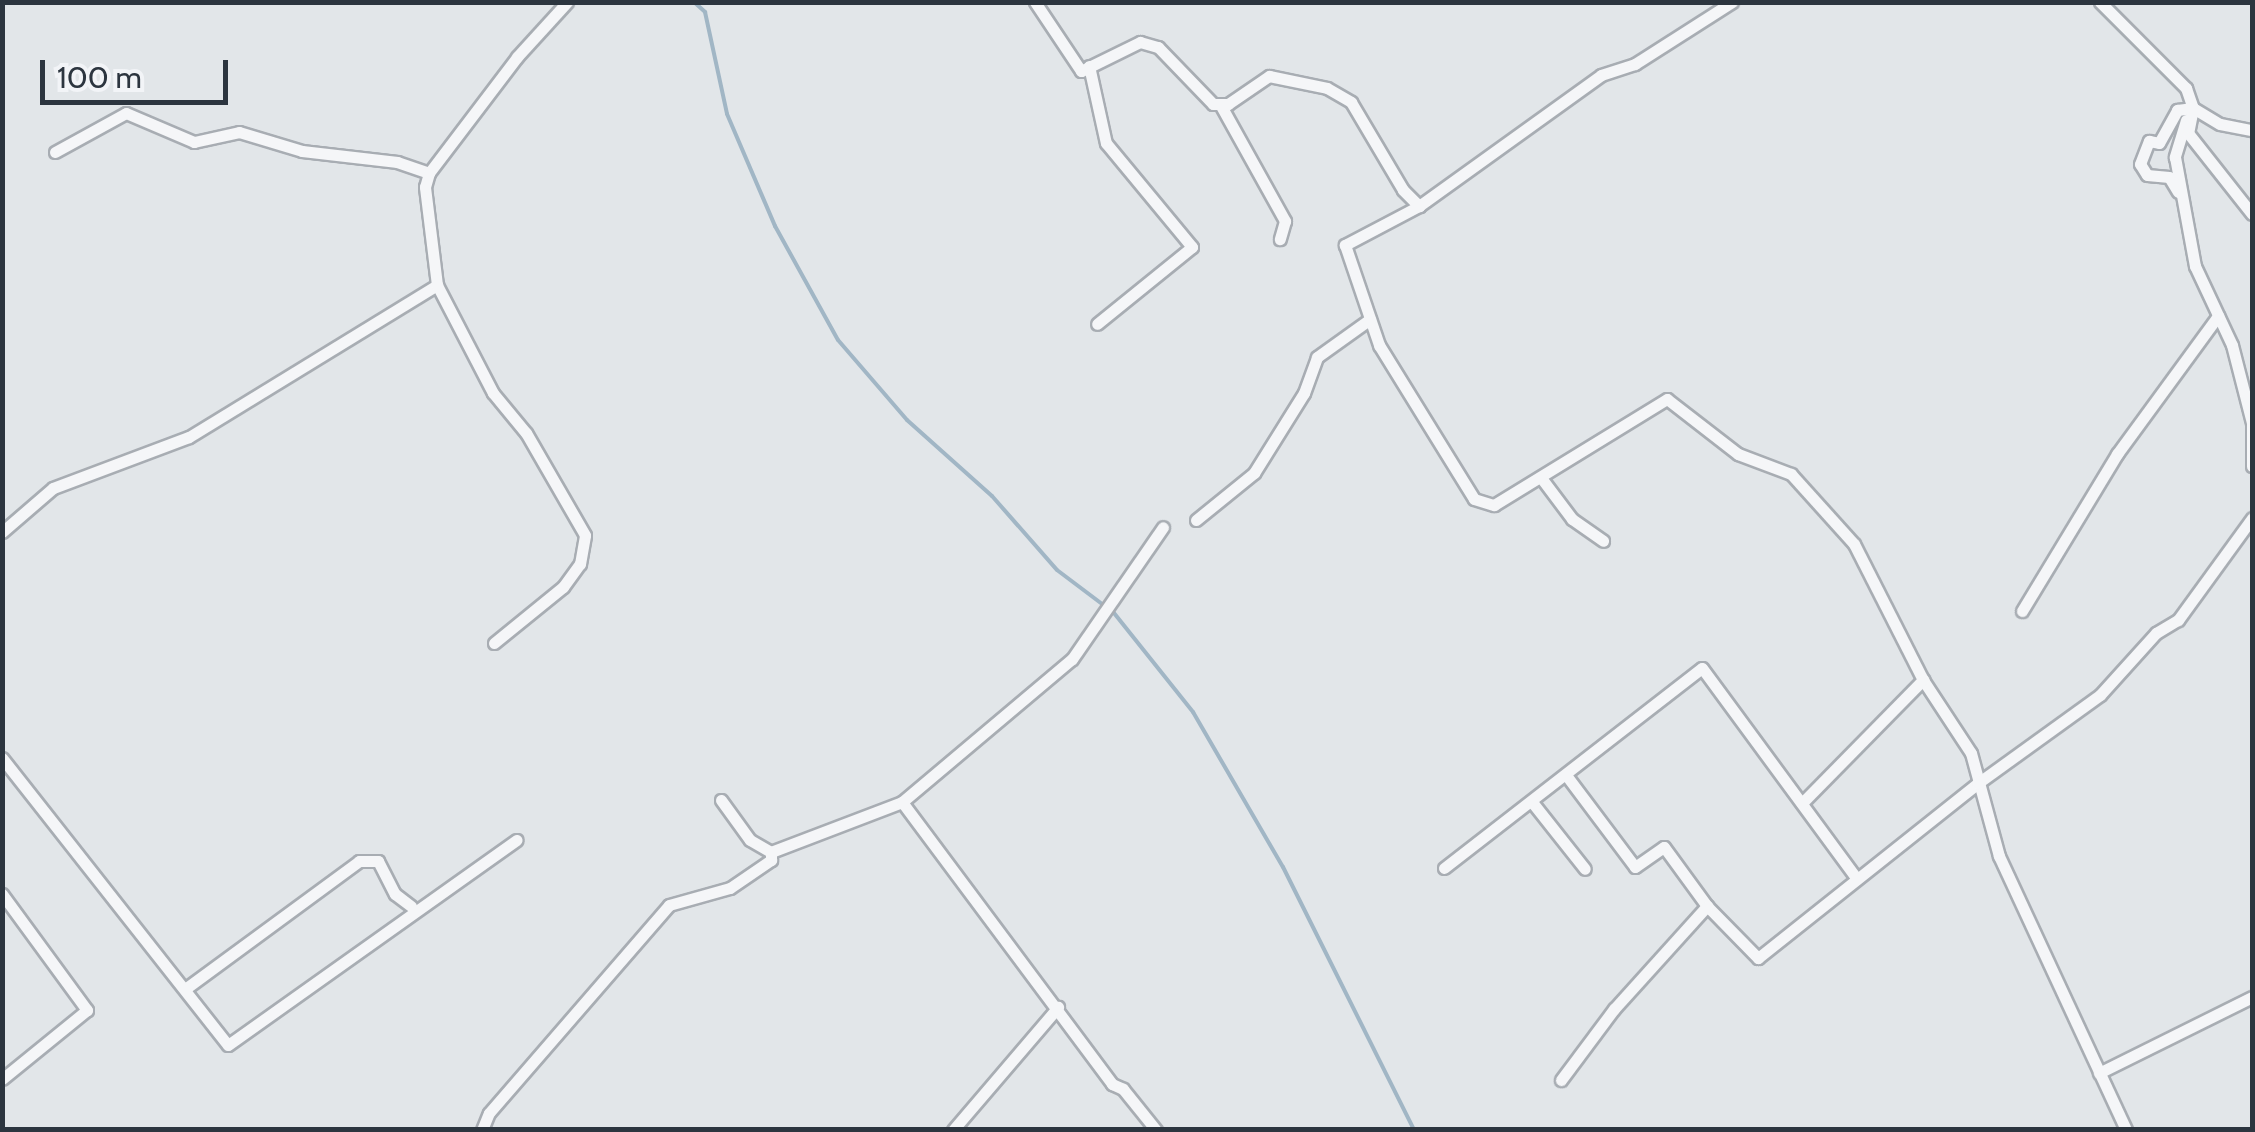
<!DOCTYPE html>
<html>
<head>
<meta charset="utf-8">
<style>
  body { margin:0 }
  #map { position:relative; width:2255px; height:1132px; overflow:hidden; background:#e2e6e9; font-family:Cabin,sans-serif }
  div>[style] { position:absolute }
  .stream>* { height:4px; margin:-2px; padding:0 2px; transform-origin:2px; border-radius:2px; background:#a1b6c5 }
  .roads { filter:drop-shadow(2px 0 #a8adb3) drop-shadow(-2px 0 #a8adb3) drop-shadow(0 2px #a8adb3) drop-shadow(0 -2px #a8adb3) }
  .street>* { height:11px; margin:-5.5px; padding:0 5.5px; transform-origin:5.5px; border-radius:5.5px; background:#f5f6f8 }
  span { translate:-50% -50%; white-space:nowrap; text-align:center; line-height:1.15; -webkit-text-stroke:10px #f2f4f7; paint-order:stroke }
  .frame { position:absolute; inset:0; border:5px solid #2c353f; pointer-events:none }
  .scale { position:absolute; left:40px; top:60px; width:188px; height:45px; box-sizing:border-box; border:5px solid #2c353f; border-top:0; padding-left:12px; font-size:30px; line-height:35px; white-space:nowrap; color:#2c353f; -webkit-text-stroke:8px #f2f4f7; paint-order:stroke }
</style>
</head>
<body>
<div id="map">
  <div class="stream">
    <i style="left:694px;top:2px;width:15px;rotate:42deg"></i>
    <i style="left:705px;top:12px;width:104px;rotate:77.8deg"></i>
    <i style="left:727px;top:114px;width:122px;rotate:66.8deg"></i>
    <i style="left:775px;top:226px;width:130px;rotate:61.1deg"></i>
    <i style="left:838px;top:340px;width:106px;rotate:49.2deg"></i>
    <i style="left:907px;top:420px;width:114px;rotate:41.8deg"></i>
    <i style="left:992px;top:496px;width:98px;rotate:48.7deg"></i>
    <i style="left:1057px;top:570px;width:71px;rotate:37deg"></i>
    <i style="left:1114px;top:613px;width:127px;rotate:51.4deg"></i>
    <i style="left:1193px;top:712px;width:179px;rotate:59.9deg"></i>
    <i style="left:1283px;top:867px;width:294px;rotate:63.5deg"></i>
  </div>
  <div class="roads">
    <div class="street">
      <i style="left:1035px;top:2px;width:83px;rotate:56.3deg"></i>
      <i style="left:1081px;top:71px;width:66px;rotate:-26.2deg"></i>
      <i style="left:1140px;top:42px;width:19px;rotate:16deg"></i>
      <i style="left:1158px;top:47px;width:79px;rotate:46deg"></i>
      <i style="left:1213px;top:104px;width:15px"></i>
      <i style="left:1228px;top:104px;width:50px;rotate:-34.3deg"></i>
      <i style="left:1269px;top:76px;width:59px;rotate:11.7deg"></i>
      <i style="left:1327px;top:88px;width:28px;rotate:30deg"></i>
      <i style="left:1351px;top:102px;width:102px;rotate:59.4deg"></i>
      <i style="left:1403px;top:190px;width:23px;rotate:45deg"></i>
      <i style="left:1419px;top:206px;width:224px;rotate:-35.7deg"></i>
      <i style="left:1601px;top:75px;width:36px;rotate:-18deg"></i>
      <i style="left:1635px;top:64px;width:115px;rotate:-32.6deg"></i>
      <i style="left:2100px;top:2px;width:122px;rotate:45deg"></i>
      <i style="left:2186px;top:88px;width:21px;rotate:71deg"></i>
      <i style="left:2193px;top:108px;width:31px;rotate:31deg"></i>
      <i style="left:2220px;top:124px;width:33px;rotate:11deg"></i>
      <i style="left:1089px;top:66px;width:79px;rotate:77.6deg"></i>
      <i style="left:1106px;top:143px;width:135px;rotate:50.4deg"></i>
      <i style="left:1192px;top:247px;width:122px;rotate:141deg"></i>
      <i style="left:1220px;top:104px;width:134px;rotate:60.9deg"></i>
      <i style="left:1285px;top:221px;width:19px;rotate:106deg"></i>
      <i style="left:2186px;top:120px;width:39px;rotate:107deg"></i>
      <i style="left:2175px;top:157px;width:111px;rotate:79.6deg"></i>
      <i style="left:2195px;top:266px;width:87px;rotate:64.9deg"></i>
      <i style="left:2232px;top:345px;width:81px;rotate:75.6deg"></i>
      <i style="left:55px;top:152px;width:81px;rotate:-28.8deg"></i>
      <i style="left:126px;top:113px;width:74px;rotate:23.1deg"></i>
      <i style="left:194px;top:142px;width:46px;rotate:-12.5deg"></i>
      <i style="left:239px;top:132px;width:66px;rotate:16.8deg"></i>
      <i style="left:302px;top:151px;width:96px;rotate:6.6deg"></i>
      <i style="left:397px;top:162px;width:34px;rotate:19deg"></i>
      <i style="left:2178px;top:192px;width:17px;rotate:-121deg"></i>
      <i style="left:2169px;top:177px;width:22px;rotate:-175deg"></i>
      <i style="left:2147px;top:175px;width:13px;rotate:-122deg"></i>
      <i style="left:2140px;top:164px;width:25px;rotate:-69deg"></i>
      <i style="left:2149px;top:141px;width:10px;rotate:11deg"></i>
      <i style="left:2159px;top:143px;width:38px;rotate:-61deg"></i>
      <i style="left:2177px;top:110px;width:16px;rotate:-7deg"></i>
      <i style="left:2193px;top:108px;width:25px;rotate:101deg"></i>
      <i style="left:2188px;top:133px;width:103px;rotate:51.7deg"></i>
      <i style="left:1419px;top:206px;width:84px;rotate:152.2deg"></i>
      <i style="left:1345px;top:245px;width:106px;rotate:71.2deg"></i>
      <i style="left:1379px;top:345px;width:181px;rotate:58.3deg"></i>
      <i style="left:1474px;top:499px;width:21px;rotate:17deg"></i>
      <i style="left:1494px;top:505px;width:203px;rotate:-31.5deg"></i>
      <i style="left:1667px;top:399px;width:90px;rotate:37.8deg"></i>
      <i style="left:1738px;top:454px;width:57px;rotate:20.7deg"></i>
      <i style="left:1791px;top:474px;width:94px;rotate:48deg"></i>
      <i style="left:1854px;top:544px;width:153px;rotate:63.1deg"></i>
      <i style="left:1923px;top:680px;width:87px;rotate:56.7deg"></i>
      <i style="left:1971px;top:753px;width:107px;rotate:74.8deg"></i>
      <i style="left:1999px;top:856px;width:302px;rotate:65.1deg"></i>
      <i style="left:2252px;top:424px;width:42px;rotate:90deg"></i>
      <i style="left:1542px;top:479px;width:50px;rotate:53.1deg"></i>
      <i style="left:1572px;top:519px;width:38px;rotate:35deg"></i>
      <i style="left:1196px;top:520px;width:75px;rotate:-39deg"></i>
      <i style="left:1254px;top:473px;width:94px;rotate:-58deg"></i>
      <i style="left:1304px;top:393px;width:38px;rotate:-70deg"></i>
      <i style="left:1317px;top:357px;width:65px;rotate:-35.6deg"></i>
      <i style="left:2px;top:532px;width:67px;rotate:-40.8deg"></i>
      <i style="left:53px;top:488px;width:145px;rotate:-20.6deg"></i>
      <i style="left:189px;top:437px;width:291px;rotate:-31.5deg"></i>
      <i style="left:2022px;top:611px;width:184px;rotate:-58.8deg"></i>
      <i style="left:2117px;top:454px;width:171px;rotate:-53.8deg"></i>
      <i style="left:494px;top:643px;width:89px;rotate:-39.1deg"></i>
      <i style="left:563px;top:587px;width:29px;rotate:-54deg"></i>
      <i style="left:580px;top:564px;width:29px;rotate:-80deg"></i>
      <i style="left:585px;top:535px;width:118px;rotate:-120deg"></i>
      <i style="left:526px;top:433px;width:52px;rotate:-129.5deg"></i>
      <i style="left:493px;top:393px;width:122px;rotate:-117.4deg"></i>
      <i style="left:437px;top:285px;width:99px;rotate:-97deg"></i>
      <i style="left:425px;top:187px;width:15px;rotate:-74deg"></i>
      <i style="left:429px;top:173px;width:146px;rotate:-52.8deg"></i>
      <i style="left:517px;top:57px;width:74px;rotate:-47.7deg"></i>
      <i style="left:2px;top:758px;width:365px;rotate:51.8deg"></i>
      <i style="left:228px;top:1045px;width:354px;rotate:-35.4deg"></i>
      <i style="left:1566px;top:775px;width:115px;rotate:53.1deg"></i>
      <i style="left:1635px;top:867px;width:35px;rotate:-35deg"></i>
      <i style="left:1664px;top:847px;width:73px;rotate:53.9deg"></i>
      <i style="left:1707px;top:906px;width:73px;rotate:45.6deg"></i>
      <i style="left:1758px;top:958px;width:281px;rotate:-38.5deg"></i>
      <i style="left:1978px;top:783px;width:150px;rotate:-35.8deg"></i>
      <i style="left:2100px;top:695px;width:84px;rotate:-47.9deg"></i>
      <i style="left:2156px;top:633px;width:26px;rotate:-31deg"></i>
      <i style="left:2178px;top:620px;width:126px;rotate:-54deg"></i>
      <i style="left:721px;top:800px;width:49px;rotate:54.1deg"></i>
      <i style="left:750px;top:840px;width:24px;rotate:30deg"></i>
      <i style="left:771px;top:852px;width:140px;rotate:-20.9deg"></i>
      <i style="left:902px;top:802px;width:222px;rotate:-40.1deg"></i>
      <i style="left:1072px;top:659px;width:160px;rotate:-55.4deg"></i>
      <i style="left:902px;top:802px;width:352px;rotate:53.3deg"></i>
      <i style="left:1112px;top:1084px;width:12px;rotate:24deg"></i>
      <i style="left:1123px;top:1089px;width:53px;rotate:51.2deg"></i>
      <i style="left:1532px;top:802px;width:85px;rotate:51.7deg"></i>
      <i style="left:1802px;top:803px;width:173px;rotate:-45.5deg"></i>
      <i style="left:1444px;top:868px;width:326px;rotate:-37.8deg"></i>
      <i style="left:1702px;top:668px;width:260px;rotate:53.7deg"></i>
      <i style="left:2px;top:894px;width:144px;rotate:53.8deg"></i>
      <i style="left:87px;top:1010px;width:109px;rotate:140.9deg"></i>
      <i style="left:185px;top:989px;width:216px;rotate:-36.3deg"></i>
      <i style="left:359px;top:861px;width:19px"></i>
      <i style="left:378px;top:861px;width:37px;rotate:63deg"></i>
      <i style="left:395px;top:894px;width:20px;rotate:37deg"></i>
      <i style="left:2099px;top:1073px;width:171px;rotate:-26.4deg"></i>
      <i style="left:1561px;top:1080px;width:89px;rotate:-53.3deg"></i>
      <i style="left:1614px;top:1009px;width:139px;rotate:-47.9deg"></i>
      <i style="left:482px;top:1130px;width:18px;rotate:-68deg"></i>
      <i style="left:489px;top:1113px;width:275px;rotate:-49.1deg"></i>
      <i style="left:669px;top:905px;width:63px;rotate:-15.6deg"></i>
      <i style="left:730px;top:888px;width:50px;rotate:-34.3deg"></i>
      <i style="left:771px;top:860px;width:8px;rotate:-90deg"></i>
      <i style="left:953px;top:1130px;width:162px;rotate:-49.5deg"></i>
    </div>
  </div>
  <div class="frame"></div>
  <div class="scale">100 m</div>
</div>
</body>
</html>
